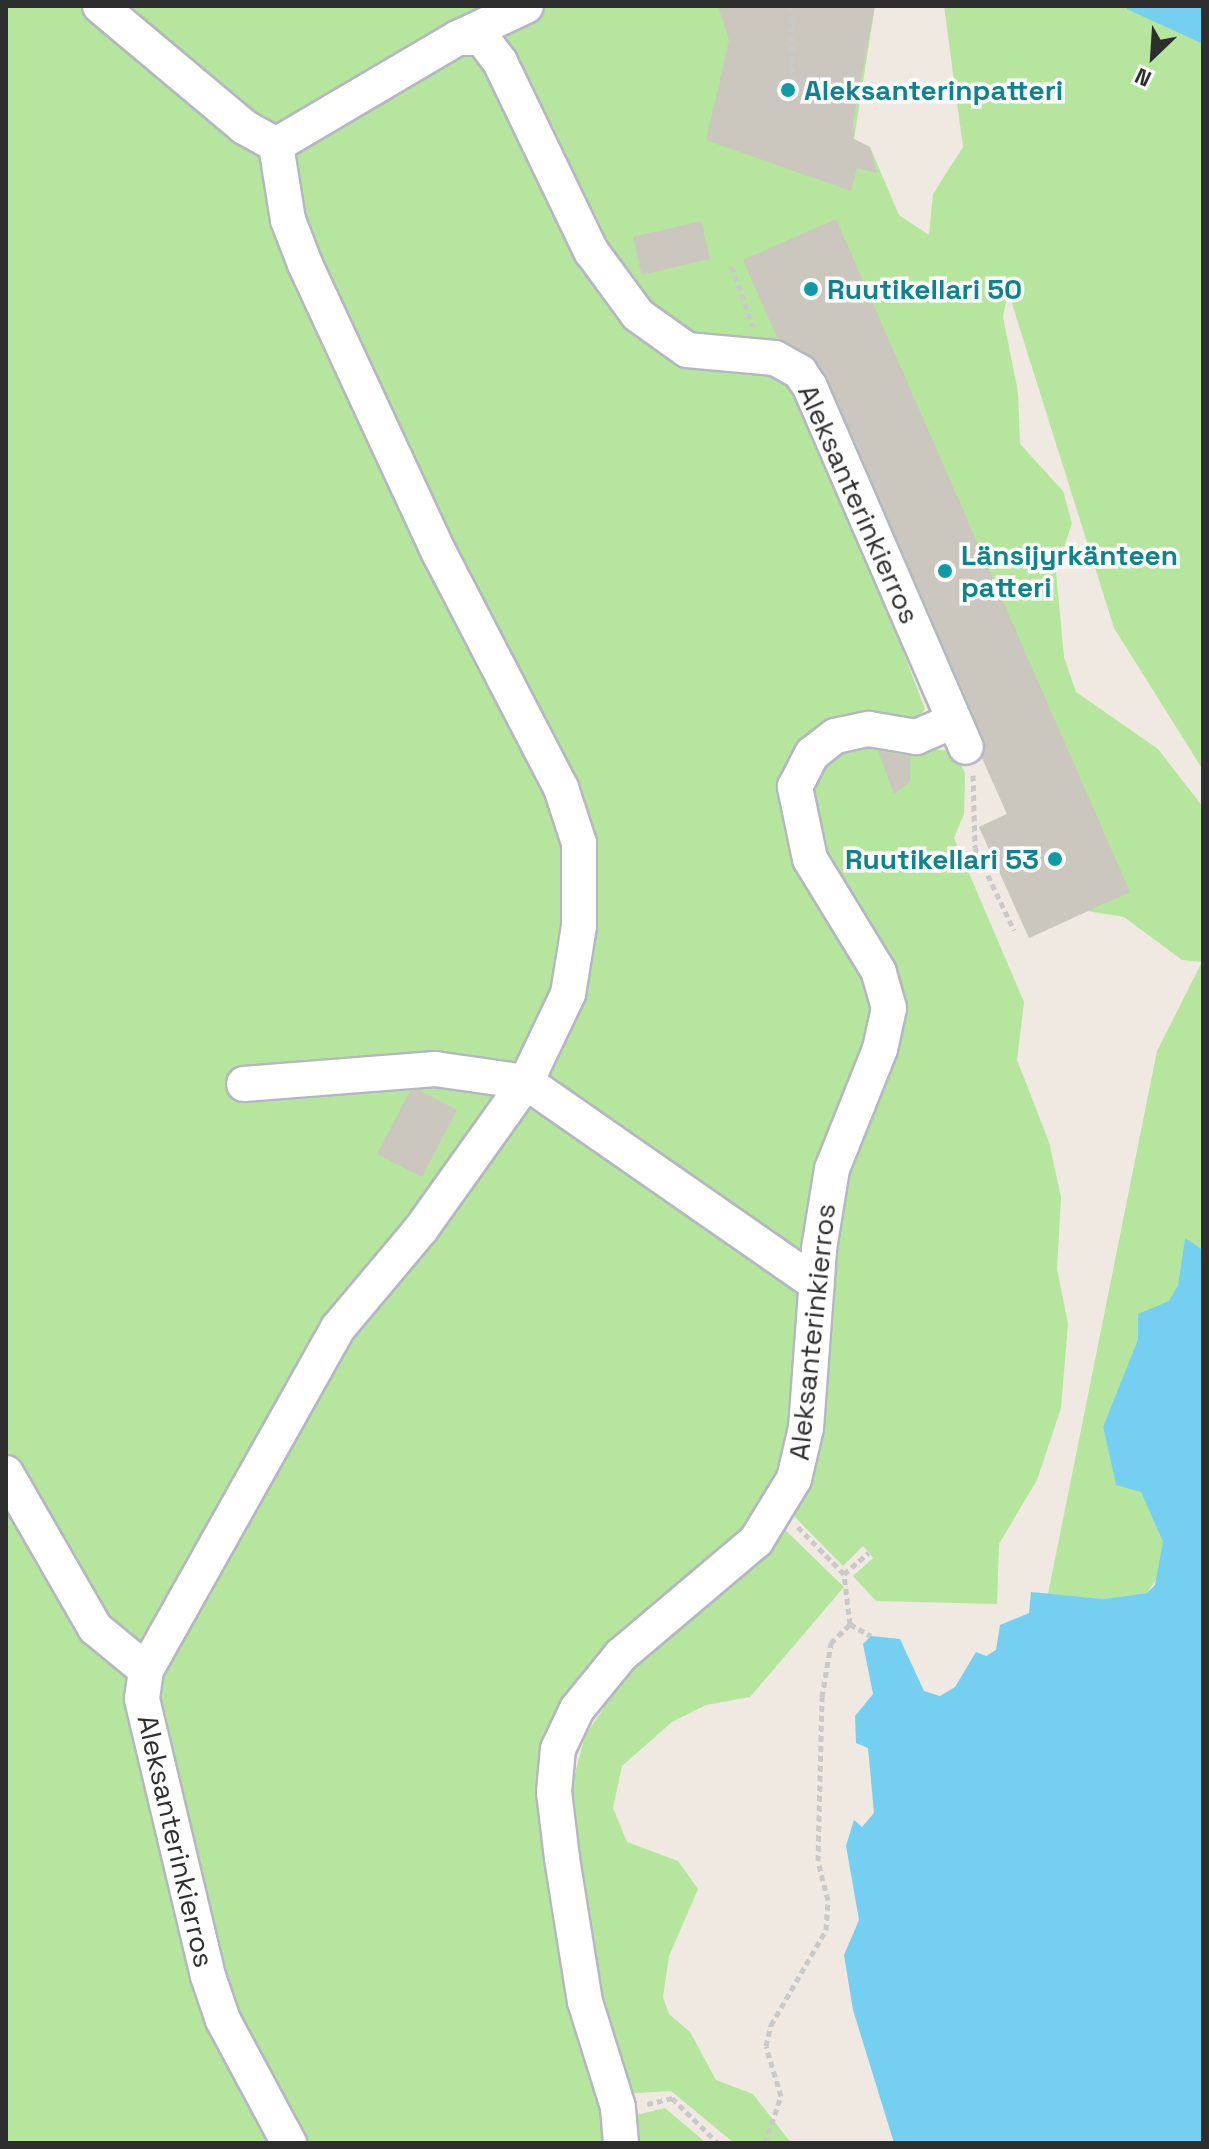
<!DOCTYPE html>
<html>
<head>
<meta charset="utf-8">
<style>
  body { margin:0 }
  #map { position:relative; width:1209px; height:2149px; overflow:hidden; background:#efe9e1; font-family:"Space Grotesk",sans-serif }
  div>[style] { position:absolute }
  .green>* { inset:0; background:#b6e59e }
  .water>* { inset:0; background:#75cff0 }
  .building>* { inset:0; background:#cbc7bf; transform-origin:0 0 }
  .path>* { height:5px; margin-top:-2.5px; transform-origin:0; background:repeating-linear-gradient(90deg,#c9c9c9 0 6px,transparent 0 10px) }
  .roads { filter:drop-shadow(2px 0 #b4b7c1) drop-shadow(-2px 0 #b4b7c1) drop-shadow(0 2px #b4b7c1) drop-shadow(0 -2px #b4b7c1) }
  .minor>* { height:34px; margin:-17px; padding:0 17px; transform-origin:17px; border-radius:17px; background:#fff }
  .dots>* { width:22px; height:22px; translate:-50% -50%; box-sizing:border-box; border:4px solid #fff; border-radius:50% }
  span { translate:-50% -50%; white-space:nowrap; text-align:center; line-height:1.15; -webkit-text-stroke:7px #fff; paint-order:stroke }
  .culture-label { font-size:28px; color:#0d838f; font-weight:700 }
  .left { translate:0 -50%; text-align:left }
  .right { translate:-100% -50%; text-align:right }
  .street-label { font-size:28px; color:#2e2e2e }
  .frame { position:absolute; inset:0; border:8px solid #2e2e2e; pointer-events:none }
  .north { position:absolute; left:1113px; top:16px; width:80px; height:80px; -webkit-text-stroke:6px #fff; paint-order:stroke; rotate:205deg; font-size:22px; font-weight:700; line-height:32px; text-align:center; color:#2e2e2e }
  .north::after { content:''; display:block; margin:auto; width:28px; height:36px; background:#2e2e2e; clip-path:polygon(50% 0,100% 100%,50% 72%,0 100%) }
</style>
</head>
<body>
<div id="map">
  <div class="green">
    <i style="clip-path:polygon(6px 6px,486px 6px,445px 23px,479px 50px,626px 318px,787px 376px,853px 520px,925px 709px,913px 722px,847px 716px,817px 727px,785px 772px,781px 813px,793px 854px,876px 997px,785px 1478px,732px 1545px,704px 1561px,614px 1640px,569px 1693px,545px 1736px,537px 1799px,609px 2143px,6px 2143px)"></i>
    <i style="clip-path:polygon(496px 6px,875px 6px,854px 139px,870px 147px,899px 215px,929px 235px,933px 194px,963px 147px,944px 6px,1203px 6px,1203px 770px,1114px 628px,1008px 291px,1003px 317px,1018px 392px,1020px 444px,1063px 491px,1072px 523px,1056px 572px,1064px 657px,1076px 692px,1158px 749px,1203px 807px,1203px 1250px,1185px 1239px,1178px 1285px,1169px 1302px,1138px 1314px,1138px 1339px,1103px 1427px,1116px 1484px,1141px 1491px,1163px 1542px,1163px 1569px,1147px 1593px,1103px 1599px,1048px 1594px,1157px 1051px,1202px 962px,1182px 960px,1124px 917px,1087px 911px,1029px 938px,979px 827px,1007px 814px,816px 379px,682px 337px,650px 311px,606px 248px,510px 58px)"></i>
    <i style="clip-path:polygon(859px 737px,955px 752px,965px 773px,964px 814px,954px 838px,1024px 1002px,1017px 1060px,1049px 1142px,1061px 1197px,1057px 1269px,1068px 1324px,1061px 1408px,1037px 1480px,999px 1544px,997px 1604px,876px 1601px,853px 1576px,873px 1558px,869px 1552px,863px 1546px,843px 1566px,789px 1511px,832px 1201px,899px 1028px,812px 837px,810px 773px)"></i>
    <i style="clip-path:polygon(781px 1526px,844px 1587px,750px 1697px,706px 1705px,672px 1722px,622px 1766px,613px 1808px,627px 1842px,678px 1861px,698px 1889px,669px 1956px,663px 1997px,669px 2014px,690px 2032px,716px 2080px,753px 2094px,791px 2143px,734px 2143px,671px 2091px,623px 2094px,601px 2014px,570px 1792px,585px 1736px,625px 1676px)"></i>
    <i style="clip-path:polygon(665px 2108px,706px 2143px,632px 2143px,628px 2117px)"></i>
  </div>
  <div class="water">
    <i style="clip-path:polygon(1127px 6px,1203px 6px,1203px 44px,1127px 9px)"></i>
    <i style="clip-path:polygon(1185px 1238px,1203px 1250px,1203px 2143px,894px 2143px,853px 2010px,844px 1955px,859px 1920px,846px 1846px,854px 1820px,862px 1827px,874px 1813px,868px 1748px,856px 1743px,855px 1716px,873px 1694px,863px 1644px,871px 1636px,900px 1639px,924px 1691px,940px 1696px,955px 1687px,976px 1652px,986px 1656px,996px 1650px,1000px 1625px,1029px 1613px,1031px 1592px,1103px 1599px,1147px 1593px,1155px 1585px,1163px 1542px,1141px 1492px,1116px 1485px,1103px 1427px,1138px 1339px,1138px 1314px,1169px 1301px,1178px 1285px)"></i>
  </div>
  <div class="building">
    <i style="clip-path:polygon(718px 6px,875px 6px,853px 121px,854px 139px,870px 147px,877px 173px,857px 168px,851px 191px,706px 140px,729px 40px)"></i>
    <i style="clip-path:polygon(836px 219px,1130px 892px,1029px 938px,979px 827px,1007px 814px,982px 758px,984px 739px,828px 379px,810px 355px,777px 338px,743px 260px)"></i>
    <i style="left:701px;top:221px;width:39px;height:70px;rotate:77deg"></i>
    <i style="clip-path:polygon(878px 751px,910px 756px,910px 782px,894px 794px)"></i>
    <i style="clip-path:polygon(419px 1090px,457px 1110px,422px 1177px,377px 1154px,410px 1091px)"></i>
  </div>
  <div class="path">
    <i style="left:790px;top:6px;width:76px;rotate:87.7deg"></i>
    <i style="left:731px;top:266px;width:64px;rotate:69.9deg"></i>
    <i style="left:973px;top:775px;width:73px;rotate:88.4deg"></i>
    <i style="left:975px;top:848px;width:91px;rotate:64.6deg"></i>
    <i style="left:844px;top:1574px;width:33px;rotate:-41deg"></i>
    <i style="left:850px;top:1624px;width:24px;rotate:30deg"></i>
    <i style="left:647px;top:2104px;width:26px;rotate:-13deg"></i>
    <i style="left:672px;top:2098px;width:64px;rotate:44.4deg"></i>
    <i style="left:765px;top:2143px;width:50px;rotate:-71.2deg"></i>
    <i style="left:781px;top:2096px;width:52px;rotate:-106.7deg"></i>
    <i style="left:766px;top:2046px;width:22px;rotate:-77deg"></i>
    <i style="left:771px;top:2025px;width:110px;rotate:-59.9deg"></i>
    <i style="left:826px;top:1930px;width:30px;rotate:-86deg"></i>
    <i style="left:828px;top:1900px;width:40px;rotate:-104.4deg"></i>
    <i style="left:818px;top:1861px;width:164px;rotate:-88.6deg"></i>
    <i style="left:822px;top:1697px;width:55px;rotate:-80.5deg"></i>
    <i style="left:831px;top:1643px;width:27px;rotate:-45deg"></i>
    <i style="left:850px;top:1624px;width:50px;rotate:-96.8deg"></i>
    <i style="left:844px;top:1574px;width:66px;rotate:-134.4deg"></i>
  </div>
  <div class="roads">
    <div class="minor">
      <i style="left:100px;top:6px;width:188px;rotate:40deg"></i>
      <i style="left:244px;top:127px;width:37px;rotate:29deg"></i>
      <i style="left:458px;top:38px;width:75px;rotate:-25.2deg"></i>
      <i style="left:276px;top:145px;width:211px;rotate:-30.5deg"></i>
      <i style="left:458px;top:38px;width:24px"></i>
      <i style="left:482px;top:38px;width:30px;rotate:53deg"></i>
      <i style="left:500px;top:62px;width:210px;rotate:64.3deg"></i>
      <i style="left:591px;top:251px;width:79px;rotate:53.7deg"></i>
      <i style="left:638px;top:315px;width:60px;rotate:35.5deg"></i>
      <i style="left:687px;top:350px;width:88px;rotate:5.2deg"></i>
      <i style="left:775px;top:358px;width:29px;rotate:29deg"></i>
      <i style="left:800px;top:372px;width:18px;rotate:56deg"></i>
      <i style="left:810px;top:387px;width:392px;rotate:66.6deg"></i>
      <i style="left:244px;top:1084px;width:192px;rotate:-4.5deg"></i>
      <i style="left:435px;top:1069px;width:92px;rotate:8.1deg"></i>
      <i style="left:526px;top:1082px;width:354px;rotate:34.8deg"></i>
      <i style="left:6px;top:1473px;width:179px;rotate:60.1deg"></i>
      <i style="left:95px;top:1628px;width:66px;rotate:39.5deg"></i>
      <i style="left:146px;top:1670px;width:29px;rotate:98deg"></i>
      <i style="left:142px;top:1699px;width:285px;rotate:76.6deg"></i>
      <i style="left:208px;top:1976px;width:46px;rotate:71.2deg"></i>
      <i style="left:223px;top:2020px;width:140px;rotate:61.8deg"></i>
      <i style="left:146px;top:1670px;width:392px;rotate:-60.7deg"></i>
      <i style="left:338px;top:1328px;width:129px;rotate:-50deg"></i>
      <i style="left:421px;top:1229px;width:181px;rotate:-54.5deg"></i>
      <i style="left:526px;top:1082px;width:98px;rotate:-64.5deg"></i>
      <i style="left:568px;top:994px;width:69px;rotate:-80.8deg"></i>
      <i style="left:579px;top:926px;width:83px;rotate:-90deg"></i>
      <i style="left:579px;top:843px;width:58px;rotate:-108.1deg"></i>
      <i style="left:561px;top:788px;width:263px;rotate:-117.4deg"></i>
      <i style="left:440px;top:555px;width:321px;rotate:-114.9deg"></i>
      <i style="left:305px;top:264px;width:47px;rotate:-111.1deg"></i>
      <i style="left:288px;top:220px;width:76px;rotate:-99.1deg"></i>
      <i style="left:621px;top:2143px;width:36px;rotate:-95deg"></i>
      <i style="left:618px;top:2107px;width:110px;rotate:-107.4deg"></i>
      <i style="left:585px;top:2002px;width:146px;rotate:-99.1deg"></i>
      <i style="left:562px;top:1858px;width:66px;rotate:-96.9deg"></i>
      <i style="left:554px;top:1792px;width:43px;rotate:-84.7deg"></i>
      <i style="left:558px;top:1749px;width:44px;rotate:-64.6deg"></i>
      <i style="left:577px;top:1709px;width:70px;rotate:-50.8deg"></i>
      <i style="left:621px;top:1655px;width:177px;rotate:-40.2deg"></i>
      <i style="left:756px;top:1541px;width:73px;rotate:-58.5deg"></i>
      <i style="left:794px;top:1479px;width:52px;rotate:-76.8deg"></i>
      <i style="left:806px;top:1428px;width:179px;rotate:-85.8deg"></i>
      <i style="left:819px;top:1249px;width:81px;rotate:-80.8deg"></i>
      <i style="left:832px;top:1169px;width:129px;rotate:-68.2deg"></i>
      <i style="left:880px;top:1049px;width:42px;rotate:-77.6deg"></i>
      <i style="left:889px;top:1008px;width:37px;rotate:-106deg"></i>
      <i style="left:879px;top:972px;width:132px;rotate:-121.4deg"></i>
      <i style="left:810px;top:859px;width:74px;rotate:-101.8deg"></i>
      <i style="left:795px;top:787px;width:37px;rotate:-63deg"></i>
      <i style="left:812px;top:754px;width:29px;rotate:-38deg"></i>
      <i style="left:835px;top:736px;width:35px;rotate:-12deg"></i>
      <i style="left:869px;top:729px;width:48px;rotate:9.7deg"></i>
      <i style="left:916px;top:737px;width:39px;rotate:-23deg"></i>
    </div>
  </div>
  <div class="dots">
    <i style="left:788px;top:90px;background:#0f9aa8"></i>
    <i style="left:811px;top:289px;background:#0f9aa8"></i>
    <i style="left:945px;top:571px;background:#0f9aa8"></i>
    <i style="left:1055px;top:859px;background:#0f9aa8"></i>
  </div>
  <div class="culture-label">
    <span class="left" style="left:804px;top:90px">Aleksanterinpatteri</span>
    <span class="left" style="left:827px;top:289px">Ruutikellari 50</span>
    <span class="left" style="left:961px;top:571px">Länsijyrkänteen<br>patteri</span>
    <span class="right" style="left:1039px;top:859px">Ruutikellari 53</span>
  </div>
  <div class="street-label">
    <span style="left:859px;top:504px;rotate:66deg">Aleksanterinkierros</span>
    <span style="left:812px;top:1332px;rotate:-84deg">Aleksanterinkierros</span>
    <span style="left:176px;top:1841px;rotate:77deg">Aleksanterinkierros</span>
  </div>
  <div class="frame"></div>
  <div class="north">N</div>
</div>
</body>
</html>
